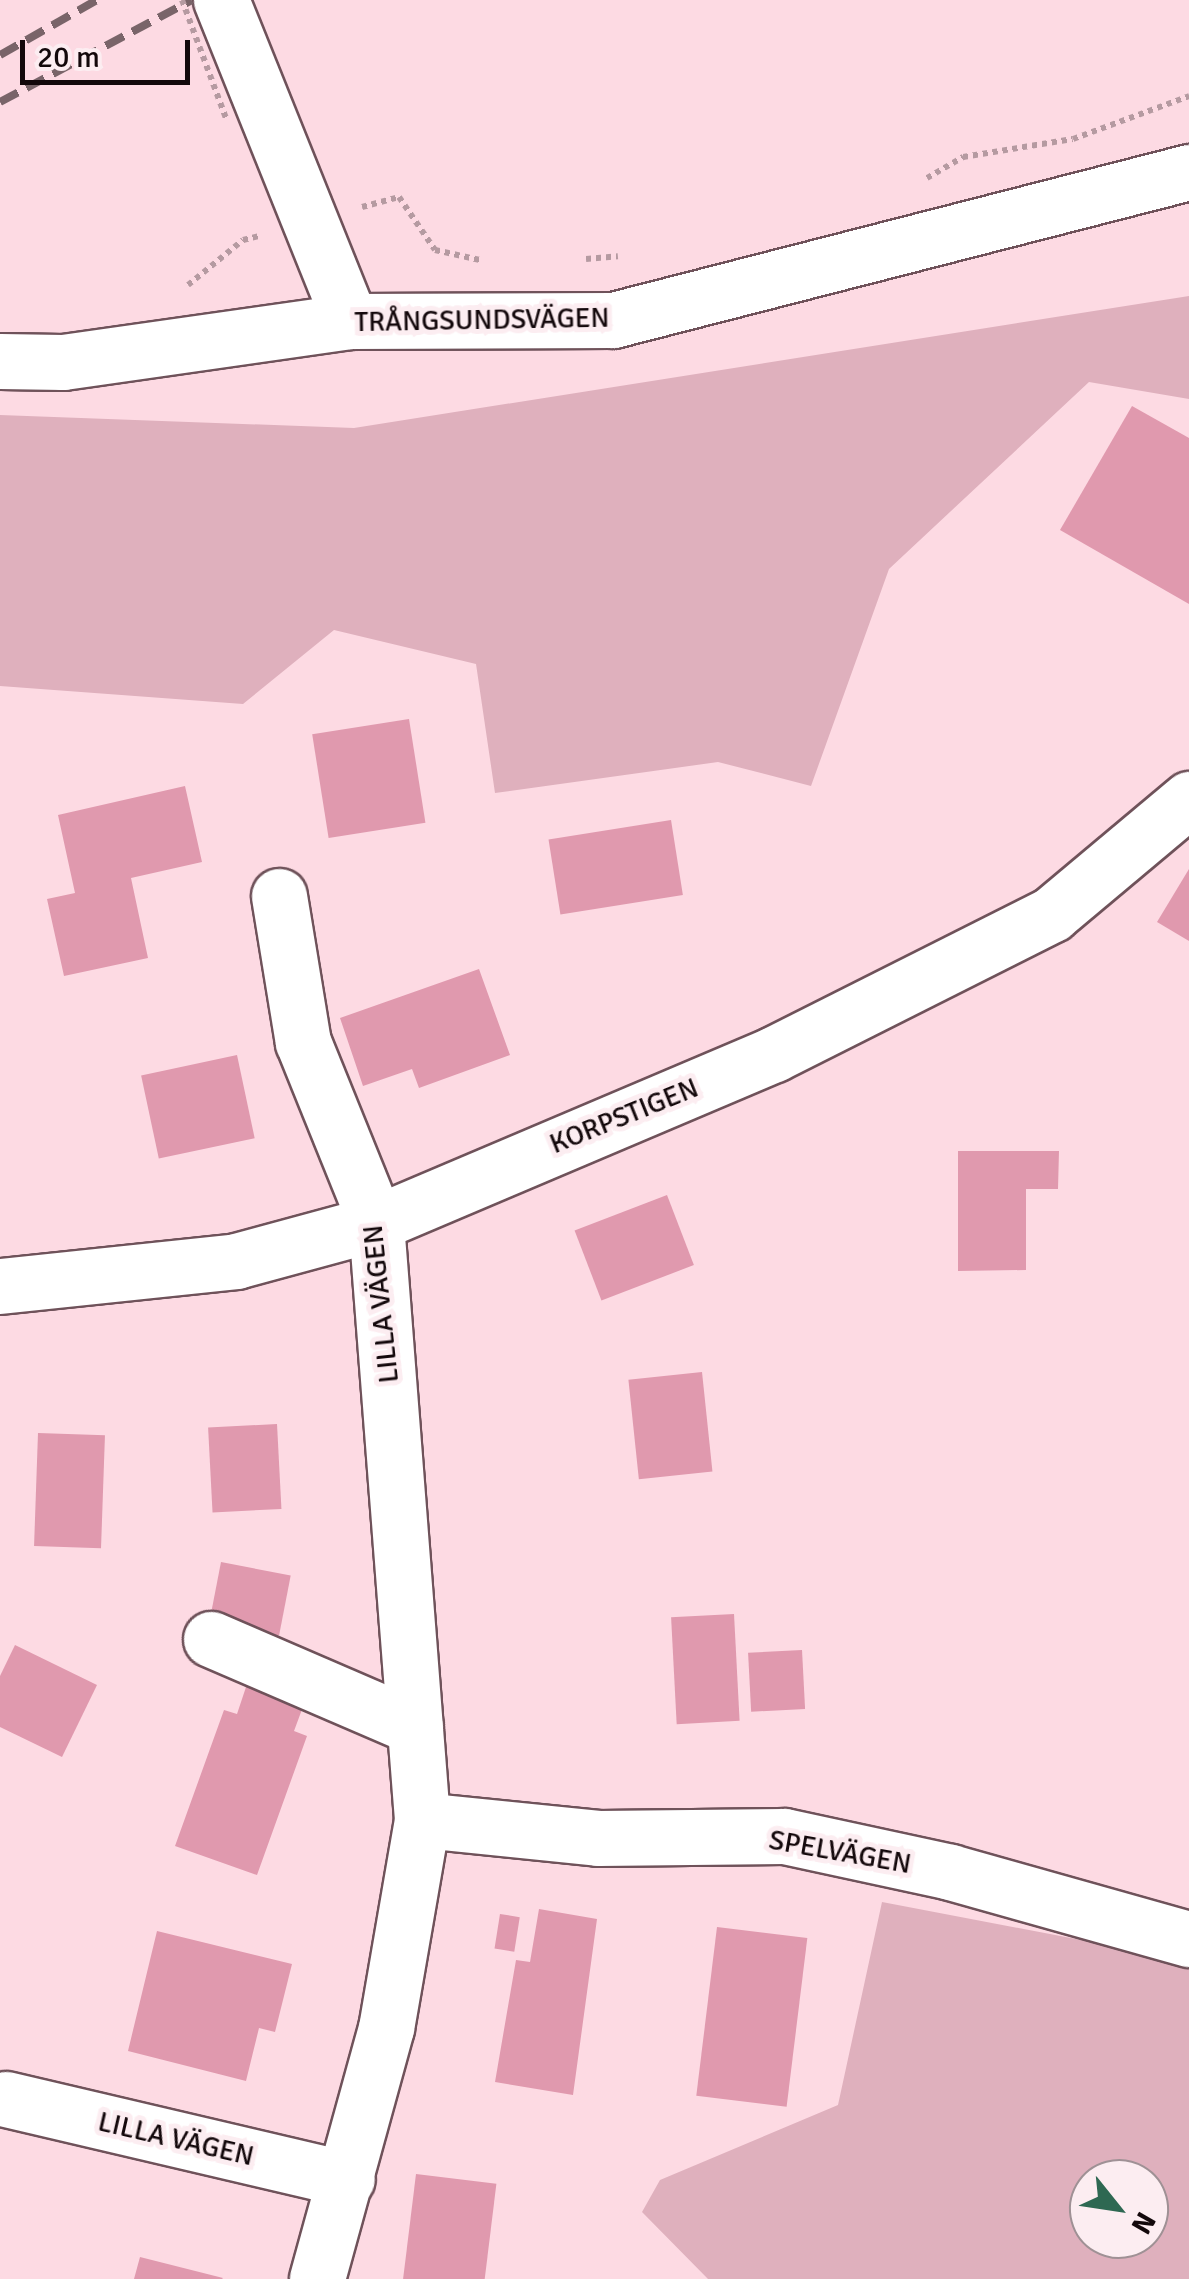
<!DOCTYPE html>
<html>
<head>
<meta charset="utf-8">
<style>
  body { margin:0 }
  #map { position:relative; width:1189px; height:2279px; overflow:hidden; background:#fddae3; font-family:Signika,sans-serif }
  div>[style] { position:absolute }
  .green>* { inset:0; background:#dfb0bd }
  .building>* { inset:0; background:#e099ae; transform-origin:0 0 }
  .path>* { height:6px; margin-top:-3px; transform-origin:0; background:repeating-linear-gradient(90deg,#b59aa1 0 5px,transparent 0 10px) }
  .roads { filter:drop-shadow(2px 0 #6f525a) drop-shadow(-2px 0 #6f525a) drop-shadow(0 2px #6f525a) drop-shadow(0 -2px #6f525a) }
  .minor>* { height:55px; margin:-27.5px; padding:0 27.5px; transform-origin:27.5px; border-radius:27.5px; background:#fff }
  .rail>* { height:8px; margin-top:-4px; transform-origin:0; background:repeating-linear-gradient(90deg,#796469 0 20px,transparent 0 30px) }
  .path-bridge>* { height:6px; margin-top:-3px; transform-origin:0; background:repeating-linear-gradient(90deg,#b59aa1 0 5px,transparent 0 10px) }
  span { translate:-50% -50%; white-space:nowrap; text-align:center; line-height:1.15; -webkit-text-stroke:10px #fcedf1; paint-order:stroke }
  .street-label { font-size:28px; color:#13080b }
  .north { position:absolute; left:1069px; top:2159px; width:100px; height:100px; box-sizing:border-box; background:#fcedf1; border:2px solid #9f9195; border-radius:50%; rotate:120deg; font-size:28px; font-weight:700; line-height:40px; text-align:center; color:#13080b }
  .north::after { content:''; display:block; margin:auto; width:35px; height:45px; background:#2e6852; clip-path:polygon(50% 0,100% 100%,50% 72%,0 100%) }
  .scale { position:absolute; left:20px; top:40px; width:170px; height:45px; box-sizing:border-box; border:5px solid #13080b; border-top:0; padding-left:12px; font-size:30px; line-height:35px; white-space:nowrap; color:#13080b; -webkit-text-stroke:8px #fcedf1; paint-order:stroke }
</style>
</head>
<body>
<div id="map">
  <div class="green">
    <i style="clip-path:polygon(1189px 296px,1189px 399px,1089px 382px,889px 569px,811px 786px,718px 762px,495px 793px,476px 664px,334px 630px,243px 704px,0 686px,0 415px,354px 428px)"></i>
    <i style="clip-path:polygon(evenodd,882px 1902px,1170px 1957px,1189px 1966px,1189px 2279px,708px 2279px,642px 2212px,660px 2180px,838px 2105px,882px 1902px,1089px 2179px,1149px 2179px,1149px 2239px,1089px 2239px,1089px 2179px)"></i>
  </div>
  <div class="building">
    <i style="clip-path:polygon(1132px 406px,1189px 438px,1189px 604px,1060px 530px)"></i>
    <i style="left:409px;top:719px;width:105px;height:98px;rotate:81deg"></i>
    <i style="clip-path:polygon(185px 786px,202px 862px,131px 878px,148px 958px,64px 976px,47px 899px,75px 893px,58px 815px)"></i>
    <i style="left:671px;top:820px;width:76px;height:124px;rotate:81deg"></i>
    <i style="clip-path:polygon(1189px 869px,1189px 941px,1157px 922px)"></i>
    <i style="clip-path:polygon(479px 969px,510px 1055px,419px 1088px,412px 1069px,363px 1086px,340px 1018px)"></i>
    <i style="left:237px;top:1055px;width:85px;height:98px;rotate:78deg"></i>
    <i style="clip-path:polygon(958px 1151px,1059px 1151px,1058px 1189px,1026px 1189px,1026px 1270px,958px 1271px)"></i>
    <i style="left:667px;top:1195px;width:75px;height:99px;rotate:69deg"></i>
    <i style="left:702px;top:1372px;width:100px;height:74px;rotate:84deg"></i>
    <i style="left:277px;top:1424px;width:85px;height:69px;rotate:87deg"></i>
    <i style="left:38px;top:1433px;width:67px;height:113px;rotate:2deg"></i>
    <i style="left:221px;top:1562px;width:71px;height:61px;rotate:11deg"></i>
    <i style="left:734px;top:1614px;width:107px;height:63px;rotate:87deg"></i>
    <i style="clip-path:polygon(15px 1645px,97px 1685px,62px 1757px,0 1727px,0 1676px)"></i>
    <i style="left:802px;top:1650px;width:59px;height:54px;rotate:87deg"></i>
    <i style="clip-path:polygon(247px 1684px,304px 1704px,294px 1731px,307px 1736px,257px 1875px,175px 1846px,224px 1710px,237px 1714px)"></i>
    <i style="clip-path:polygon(539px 1909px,597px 1919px,573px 2095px,495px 2082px,516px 1960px,530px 1962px)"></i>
    <i style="left:500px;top:1914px;width:20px;height:35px;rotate:9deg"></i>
    <i style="left:717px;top:1927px;width:91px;height:170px;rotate:7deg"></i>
    <i style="clip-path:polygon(157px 1931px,292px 1964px,275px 2032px,259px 2028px,246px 2081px,128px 2051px)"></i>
    <i style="left:416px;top:2174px;width:81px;height:106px;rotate:7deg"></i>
    <i style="clip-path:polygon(140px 2257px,223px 2278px,222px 2279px,134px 2279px)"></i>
  </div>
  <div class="path">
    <i style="left:927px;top:178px;width:42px;rotate:-30.3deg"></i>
    <i style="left:963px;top:157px;width:111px;rotate:-9.3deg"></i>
    <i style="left:1073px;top:139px;width:124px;rotate:-20.3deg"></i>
    <i style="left:362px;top:207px;width:38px;rotate:-15deg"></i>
    <i style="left:399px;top:197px;width:64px;rotate:55.8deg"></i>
    <i style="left:435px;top:250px;width:46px;rotate:12.5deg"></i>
    <i style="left:586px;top:259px;width:32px;rotate:-5deg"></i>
    <i style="left:188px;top:285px;width:71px;rotate:-39.3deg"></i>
    <i style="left:243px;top:240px;width:16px;rotate:-14deg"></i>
  </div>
  <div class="roads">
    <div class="minor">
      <i style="left:221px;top:0;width:346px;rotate:68.1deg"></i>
      <i style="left:0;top:361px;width:63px;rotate:0.9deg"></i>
      <i style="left:63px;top:362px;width:290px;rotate:-8.1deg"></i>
      <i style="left:350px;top:321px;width:263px;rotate:-0.2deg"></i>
      <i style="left:613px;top:320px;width:595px;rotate:-14.41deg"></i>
      <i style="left:279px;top:896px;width:148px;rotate:80.7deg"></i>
      <i style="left:303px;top:1042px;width:195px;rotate:68deg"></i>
      <i style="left:376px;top:1223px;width:599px;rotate:85.59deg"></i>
      <i style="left:422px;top:1820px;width:211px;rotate:99.8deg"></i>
      <i style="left:386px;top:2028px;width:260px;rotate:105.4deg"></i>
      <i style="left:0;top:1286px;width:237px;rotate:-6deg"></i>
      <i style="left:236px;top:1261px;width:145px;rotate:-15.2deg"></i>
      <i style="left:376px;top:1223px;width:432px;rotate:-23deg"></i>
      <i style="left:774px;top:1054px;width:311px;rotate:-26.7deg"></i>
      <i style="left:1052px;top:914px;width:179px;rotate:-40deg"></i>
      <i style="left:211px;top:1639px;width:222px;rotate:23.3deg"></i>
      <i style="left:422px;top:1820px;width:177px;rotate:5.8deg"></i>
      <i style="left:598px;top:1838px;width:186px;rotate:-0.6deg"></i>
      <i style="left:784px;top:1836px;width:170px;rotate:12.2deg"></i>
      <i style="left:950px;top:1872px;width:248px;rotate:15.7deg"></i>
      <i style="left:6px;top:2099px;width:350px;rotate:13.2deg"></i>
    </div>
  </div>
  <div class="rail">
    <i style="left:0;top:55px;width:112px;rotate:-29.6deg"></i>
    <i style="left:0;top:102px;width:217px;rotate:-28deg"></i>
  </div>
  <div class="path-bridge">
    <i style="left:182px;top:0;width:129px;rotate:69.6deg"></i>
  </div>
  <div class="street-label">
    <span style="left:482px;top:320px;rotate:-1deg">TRÅNGSUNDSVÄGEN</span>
    <span style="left:624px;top:1116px;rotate:-22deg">KORPSTIGEN</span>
    <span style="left:381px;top:1304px;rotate:-96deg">LILLA VÄGEN</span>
    <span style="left:840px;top:1852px;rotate:10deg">SPELVÄGEN</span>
    <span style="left:176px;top:2139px;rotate:13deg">LILLA VÄGEN</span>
  </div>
  <div class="north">N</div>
  <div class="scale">20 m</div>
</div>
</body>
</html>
